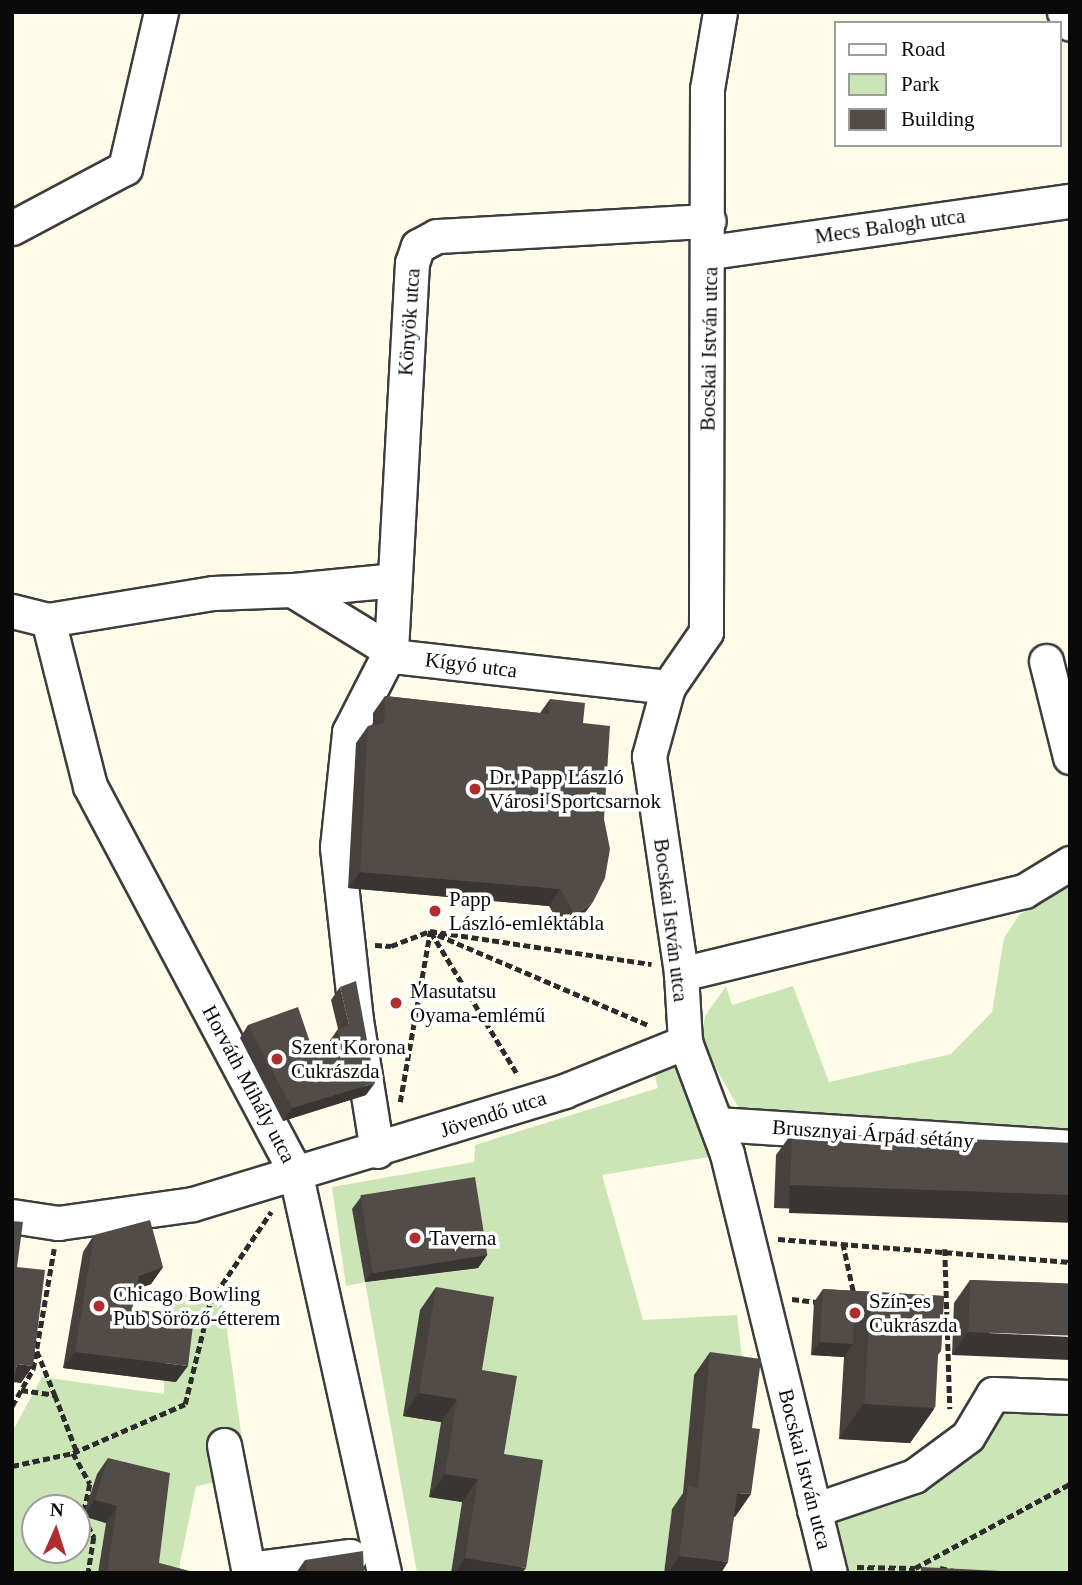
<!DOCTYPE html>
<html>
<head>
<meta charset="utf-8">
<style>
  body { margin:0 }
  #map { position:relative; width:1082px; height:1585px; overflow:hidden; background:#fefbe9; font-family:"Times New Roman",serif }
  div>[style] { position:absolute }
  .green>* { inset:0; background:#cce5b6 }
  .path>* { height:4.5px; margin-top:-2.25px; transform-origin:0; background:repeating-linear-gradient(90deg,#2c2c2c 0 7px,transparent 0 10.5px) }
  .roads { filter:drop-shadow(2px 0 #3d3d3d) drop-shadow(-2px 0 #3d3d3d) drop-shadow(0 2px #3d3d3d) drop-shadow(0 -2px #3d3d3d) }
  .minor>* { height:33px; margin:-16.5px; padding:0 16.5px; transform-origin:16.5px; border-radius:16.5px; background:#fff }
  .wall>* { inset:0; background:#47413e }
  .shaded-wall>* { inset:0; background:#393532; transform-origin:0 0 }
  .building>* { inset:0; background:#524c48; transform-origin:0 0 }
  .dots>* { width:19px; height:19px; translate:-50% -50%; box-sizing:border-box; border:4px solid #fff; border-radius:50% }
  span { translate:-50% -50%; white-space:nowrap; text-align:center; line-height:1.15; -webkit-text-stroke:7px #fff; paint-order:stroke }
  .street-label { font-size:21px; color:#0a0a0a }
  .poi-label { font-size:21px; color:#0a0a0a }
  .left { translate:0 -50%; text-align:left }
  .frame { position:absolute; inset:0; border:14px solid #0a0a0a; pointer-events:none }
  .legend { position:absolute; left:834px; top:21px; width:228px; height:126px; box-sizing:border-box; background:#fff; border:2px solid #9d9d9d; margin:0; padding:9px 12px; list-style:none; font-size:21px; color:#0a0a0a }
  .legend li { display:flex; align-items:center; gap:14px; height:35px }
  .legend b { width:35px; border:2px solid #9d9d9d }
  .north { position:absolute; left:21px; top:1494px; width:70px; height:70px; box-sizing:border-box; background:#fff; border:2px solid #9d9d9d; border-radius:50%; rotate:3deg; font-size:19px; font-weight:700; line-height:28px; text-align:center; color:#0a0a0a }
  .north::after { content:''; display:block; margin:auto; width:24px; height:32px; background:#b12c2d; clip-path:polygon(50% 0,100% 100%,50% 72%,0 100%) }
</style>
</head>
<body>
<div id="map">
  <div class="green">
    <i style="clip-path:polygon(1070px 886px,1070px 1147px,741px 1112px,701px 1042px,705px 1016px,726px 986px,732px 1005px,793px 986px,829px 1082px,951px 1054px,992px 1012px,1004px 938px,1019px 915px)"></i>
    <i style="clip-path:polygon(685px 1042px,727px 1154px,602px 1175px,643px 1320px,737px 1315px,745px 1382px,694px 1375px,682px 1510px,672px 1510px,664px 1573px,512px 1573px,527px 1483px,441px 1422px,429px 1497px,462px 1502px,451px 1573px,417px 1573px,365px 1282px,346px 1286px,332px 1187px,474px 1162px,475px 1145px,658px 1088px,650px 1056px)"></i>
    <i style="clip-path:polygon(evenodd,221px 1287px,247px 1476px,196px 1486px,179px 1568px,201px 1573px,148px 1573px,97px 1474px,83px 1516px,106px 1523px,98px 1573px,12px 1573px,12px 1432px,42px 1377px,164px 1394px,166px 1299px,221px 1287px,35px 1508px,77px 1508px,77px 1550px,35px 1550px,35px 1508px)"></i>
    <i style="clip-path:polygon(1070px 1397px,1070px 1573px,831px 1573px,814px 1510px,914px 1475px,987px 1408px)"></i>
  </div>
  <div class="path">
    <i style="left:431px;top:932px;width:167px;rotate:58.7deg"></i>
    <i style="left:438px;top:935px;width:228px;rotate:23.2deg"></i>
    <i style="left:375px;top:945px;width:16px;rotate:4deg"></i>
    <i style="left:391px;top:946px;width:42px;rotate:-21deg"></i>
    <i style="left:400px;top:1102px;width:174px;rotate:-80deg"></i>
    <i style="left:430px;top:931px;width:224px;rotate:8.5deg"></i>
    <i style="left:778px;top:1239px;width:293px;rotate:4.5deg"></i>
    <i style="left:843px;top:1243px;width:52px;rotate:77.8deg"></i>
    <i style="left:945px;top:1249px;width:160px;rotate:88.2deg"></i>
    <i style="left:792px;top:1299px;width:25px;rotate:7deg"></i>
    <i style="left:37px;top:1351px;width:48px;rotate:67.8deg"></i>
    <i style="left:21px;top:1390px;width:34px;rotate:8deg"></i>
    <i style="left:55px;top:1395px;width:61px;rotate:68.9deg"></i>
    <i style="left:12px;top:1406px;width:43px;rotate:-60.4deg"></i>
    <i style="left:33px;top:1369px;width:122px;rotate:-80.1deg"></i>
    <i style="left:73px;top:1453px;width:35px;rotate:61deg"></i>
    <i style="left:90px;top:1484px;width:33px;rotate:102deg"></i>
    <i style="left:83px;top:1516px;width:24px;rotate:62deg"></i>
    <i style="left:94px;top:1537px;width:36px;rotate:99deg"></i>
    <i style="left:12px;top:1466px;width:62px;rotate:-12deg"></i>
    <i style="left:73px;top:1453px;width:122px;rotate:-23.6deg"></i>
    <i style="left:185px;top:1404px;width:105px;rotate:-76.2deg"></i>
    <i style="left:210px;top:1302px;width:109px;rotate:-55.9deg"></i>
    <i style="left:857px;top:1567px;width:58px;rotate:1deg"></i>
    <i style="left:915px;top:1568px;width:176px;rotate:-28.5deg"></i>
    <i style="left:940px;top:1568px;width:25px;rotate:12deg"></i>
  </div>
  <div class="roads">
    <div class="minor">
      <i style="left:720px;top:12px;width:78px;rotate:99.6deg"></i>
      <i style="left:707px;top:89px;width:543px;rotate:90.11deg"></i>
      <i style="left:706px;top:632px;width:67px;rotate:124.6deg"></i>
      <i style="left:668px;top:687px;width:72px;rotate:105.4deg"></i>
      <i style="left:649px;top:756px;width:220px;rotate:81.6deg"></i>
      <i style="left:681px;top:974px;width:68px;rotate:86.6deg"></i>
      <i style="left:685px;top:1042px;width:120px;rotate:69.4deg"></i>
      <i style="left:727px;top:1154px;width:431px;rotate:76.2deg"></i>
      <i style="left:1064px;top:12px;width:13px;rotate:63deg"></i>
      <i style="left:12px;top:228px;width:128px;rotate:-28deg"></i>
      <i style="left:125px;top:168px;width:160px;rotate:-77deg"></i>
      <i style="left:710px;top:252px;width:364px;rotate:-8.1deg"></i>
      <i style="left:292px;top:590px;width:103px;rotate:-5.5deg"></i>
      <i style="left:12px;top:611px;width:37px;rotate:14deg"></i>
      <i style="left:48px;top:620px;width:167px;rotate:-9.3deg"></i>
      <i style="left:213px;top:593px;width:79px;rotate:-2.2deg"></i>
      <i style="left:292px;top:590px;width:128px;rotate:31.6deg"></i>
      <i style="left:401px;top:657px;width:269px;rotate:6.4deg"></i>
      <i style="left:48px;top:620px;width:171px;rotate:75.8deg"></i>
      <i style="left:90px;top:786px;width:436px;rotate:62deg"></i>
      <i style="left:295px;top:1171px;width:412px;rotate:77.5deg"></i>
      <i style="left:1046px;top:661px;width:99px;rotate:76deg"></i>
      <i style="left:681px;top:974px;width:353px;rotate:-13.6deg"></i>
      <i style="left:1024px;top:891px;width:54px;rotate:-31.3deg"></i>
      <i style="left:718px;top:1124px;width:353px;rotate:3.7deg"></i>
      <i style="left:377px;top:1151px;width:133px;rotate:-99.1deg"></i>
      <i style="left:356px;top:1020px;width:174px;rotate:-96.3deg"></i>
      <i style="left:337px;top:847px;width:116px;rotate:-84deg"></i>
      <i style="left:349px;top:732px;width:92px;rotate:-62.9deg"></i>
      <i style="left:391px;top:650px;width:388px;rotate:-86.9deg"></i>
      <i style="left:412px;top:263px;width:18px;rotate:-71deg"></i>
      <i style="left:418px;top:246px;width:21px;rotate:-28deg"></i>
      <i style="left:437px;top:236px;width:272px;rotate:-3.2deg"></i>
      <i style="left:12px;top:1216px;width:47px;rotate:8.7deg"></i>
      <i style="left:58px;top:1223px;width:136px;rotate:-8deg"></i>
      <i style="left:193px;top:1204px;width:388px;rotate:-16.9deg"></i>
      <i style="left:564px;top:1091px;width:131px;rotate:-22deg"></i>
      <i style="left:224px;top:1445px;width:126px;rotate:79deg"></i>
      <i style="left:248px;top:1569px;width:103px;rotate:-7.3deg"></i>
      <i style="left:814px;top:1510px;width:106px;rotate:-18.8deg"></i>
      <i style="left:914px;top:1476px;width:67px;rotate:-36.5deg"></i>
      <i style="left:968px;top:1436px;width:49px;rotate:-59.2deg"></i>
      <i style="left:993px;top:1394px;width:77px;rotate:2.2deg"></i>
    </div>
  </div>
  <div class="wall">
    <i style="clip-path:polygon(385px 696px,540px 713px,550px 699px,583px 723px,581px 918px,564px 932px,549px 906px,348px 888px,356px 743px,368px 726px,373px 725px,373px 713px)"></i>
    <i style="clip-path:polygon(340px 987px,366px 1095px,283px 1121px,240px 1038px,248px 1025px,313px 1051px,329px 1046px,328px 1043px,338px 1029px,331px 1000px)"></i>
    <i style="clip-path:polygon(792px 1133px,1070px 1145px,1070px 1219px,774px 1208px,776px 1155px)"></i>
    <i style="clip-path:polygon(361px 1197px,487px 1255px,478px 1268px,365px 1282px,352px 1209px)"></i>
    <i style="clip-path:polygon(94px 1235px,163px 1267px,151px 1284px,136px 1289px,132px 1309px,176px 1382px,63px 1368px,83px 1252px)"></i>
    <i style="clip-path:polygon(970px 1280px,1070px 1284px,952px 1355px,954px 1303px)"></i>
    <i style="clip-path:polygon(436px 1287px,482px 1370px,504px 1454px,522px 1573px,451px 1573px,462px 1502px,429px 1497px,441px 1422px,403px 1416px,420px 1310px)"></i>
    <i style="clip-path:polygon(823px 1289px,944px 1296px,941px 1351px,937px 1356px,934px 1409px,910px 1443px,839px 1439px,844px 1357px,811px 1355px,814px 1302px)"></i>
    <i style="clip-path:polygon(710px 1352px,735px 1517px,734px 1517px,721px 1573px,664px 1573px,672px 1509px,683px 1493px,694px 1375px)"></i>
    <i style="clip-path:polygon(108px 1458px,159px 1563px,196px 1573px,98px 1573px,106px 1523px,83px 1516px,97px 1474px)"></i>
    <i style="clip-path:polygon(305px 1560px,364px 1573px,296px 1573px)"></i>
  </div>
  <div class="shaded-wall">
    <i style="clip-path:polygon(360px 872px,560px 889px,549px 906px,348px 888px)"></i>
    <i style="clip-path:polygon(593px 902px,581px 918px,564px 932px,575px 915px)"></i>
    <i style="clip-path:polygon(375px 1083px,366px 1095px,283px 1121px,292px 1108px)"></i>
    <i style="left:790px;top:1185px;width:280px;height:28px;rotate:2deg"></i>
    <i style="clip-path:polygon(487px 1255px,478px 1268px,365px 1282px,374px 1269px)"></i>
    <i style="clip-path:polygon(163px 1267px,151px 1284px,127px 1293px,139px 1276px)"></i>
    <i style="clip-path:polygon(968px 1332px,1070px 1337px,1070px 1360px,952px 1355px)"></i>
    <i style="clip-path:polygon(820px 1342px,853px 1344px,844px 1357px,811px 1355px)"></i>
    <i style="clip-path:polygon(75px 1352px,188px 1366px,176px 1382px,63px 1368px)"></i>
    <i style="clip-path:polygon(17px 1364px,33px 1366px,21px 1383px,12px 1382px)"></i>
    <i style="clip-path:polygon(419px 1393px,457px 1399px,441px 1422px,403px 1416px)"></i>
    <i style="clip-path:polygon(863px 1404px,934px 1409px,910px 1443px,839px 1439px)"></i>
    <i style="clip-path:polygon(445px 1474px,478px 1479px,462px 1502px,429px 1497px)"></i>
    <i style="clip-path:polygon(737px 1493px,751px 1494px,735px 1517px,721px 1515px)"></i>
    <i style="clip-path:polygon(95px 1500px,117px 1506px,106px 1523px,83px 1516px)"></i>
    <i style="clip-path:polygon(679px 1556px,728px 1562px,721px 1573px,668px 1573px)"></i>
    <i style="clip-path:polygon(465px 1558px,526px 1568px,522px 1573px,455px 1573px)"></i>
  </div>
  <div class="building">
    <i style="clip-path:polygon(385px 696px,549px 714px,550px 699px,585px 703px,583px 723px,610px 726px,604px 819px,610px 849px,605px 878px,593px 902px,575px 915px,560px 889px,360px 872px,368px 726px,384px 723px)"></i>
    <i style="clip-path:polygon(356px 981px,375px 1083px,292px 1108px,248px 1025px,298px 1007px,313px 1051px,341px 1042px,337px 1030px,349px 1025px,340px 987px)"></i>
    <i style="left:792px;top:1133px;width:278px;height:52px;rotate:2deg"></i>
    <i style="left:475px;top:1177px;width:79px;height:116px;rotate:81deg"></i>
    <i style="clip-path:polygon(150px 1220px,163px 1267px,139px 1276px,132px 1309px,194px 1317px,188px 1366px,75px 1352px,94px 1235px)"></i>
    <i style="clip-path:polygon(12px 1221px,23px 1222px,17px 1267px,45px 1270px,33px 1366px,17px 1364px,12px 1396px)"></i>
    <i style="left:970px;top:1280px;width:100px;height:52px;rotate:2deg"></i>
    <i style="clip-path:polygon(436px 1287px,494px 1297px,482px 1370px,517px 1376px,504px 1454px,543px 1460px,526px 1568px,465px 1558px,478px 1479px,445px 1474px,457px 1399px,419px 1393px)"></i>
    <i style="clip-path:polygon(823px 1289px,944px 1296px,941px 1351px,938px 1351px,941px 1301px,870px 1297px,854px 1319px,853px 1344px,820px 1342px)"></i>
    <i style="left:870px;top:1297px;width:71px;height:107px;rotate:3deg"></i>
    <i style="clip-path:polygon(710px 1352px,761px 1359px,752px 1428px,760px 1429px,751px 1494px,737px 1493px,728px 1562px,679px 1556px,688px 1486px,698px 1488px)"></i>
    <i style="clip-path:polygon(108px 1458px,170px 1473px,159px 1563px,196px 1573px,107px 1573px,117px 1506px,95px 1500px)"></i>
    <i style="clip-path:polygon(363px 1551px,364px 1573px,307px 1573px,305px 1560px)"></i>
    <i style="clip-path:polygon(921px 1567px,1041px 1573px,921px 1573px)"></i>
  </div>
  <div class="dots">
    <i style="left:475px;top:789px;background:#b12c2d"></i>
    <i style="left:435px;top:911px;background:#b12c2d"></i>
    <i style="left:396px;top:1003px;background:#b12c2d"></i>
    <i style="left:277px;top:1059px;background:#b12c2d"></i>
    <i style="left:415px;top:1238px;background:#b12c2d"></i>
    <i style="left:99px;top:1306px;background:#b12c2d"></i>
    <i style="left:855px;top:1313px;background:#b12c2d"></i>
  </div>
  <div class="street-label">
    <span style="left:890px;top:226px;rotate:-8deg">Mecs Balogh utca</span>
    <span style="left:409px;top:322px;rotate:-86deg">Könyök utca</span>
    <span style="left:709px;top:349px;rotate:-89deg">Bocskai István utca</span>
    <span style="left:471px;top:665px;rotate:7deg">Kígyó utca</span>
    <span style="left:671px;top:920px;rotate:83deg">Bocskai István utca</span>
    <span style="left:249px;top:1084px;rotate:62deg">Horváth Mihály utca</span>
    <span style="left:493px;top:1114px;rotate:-18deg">Jövendő utca</span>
    <span style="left:873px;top:1134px;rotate:4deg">Brusznyai Árpád sétány</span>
    <span style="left:805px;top:1469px;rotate:76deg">Bocskai István utca</span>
  </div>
  <div class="poi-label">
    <span class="left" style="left:489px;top:789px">Dr. Papp László<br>Városi Sportcsarnok</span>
    <span class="left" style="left:449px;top:911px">Papp<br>László-emléktábla</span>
    <span class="left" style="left:410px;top:1003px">Masutatsu<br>Oyama-emlémű</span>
    <span class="left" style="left:291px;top:1059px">Szent Korona<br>Cukrászda</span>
    <span class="left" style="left:429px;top:1238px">Taverna</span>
    <span class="left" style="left:113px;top:1306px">Chicago Bowling<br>Pub Söröző-étterem</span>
    <span class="left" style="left:869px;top:1313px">Szín-es<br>Cukrászda</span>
  </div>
  <div class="frame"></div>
  <ul class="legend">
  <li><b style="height:9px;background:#fff"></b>Road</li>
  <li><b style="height:19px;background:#cce5b6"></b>Park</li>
  <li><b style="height:19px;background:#524c48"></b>Building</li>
  </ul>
  <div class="north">N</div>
</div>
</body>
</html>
